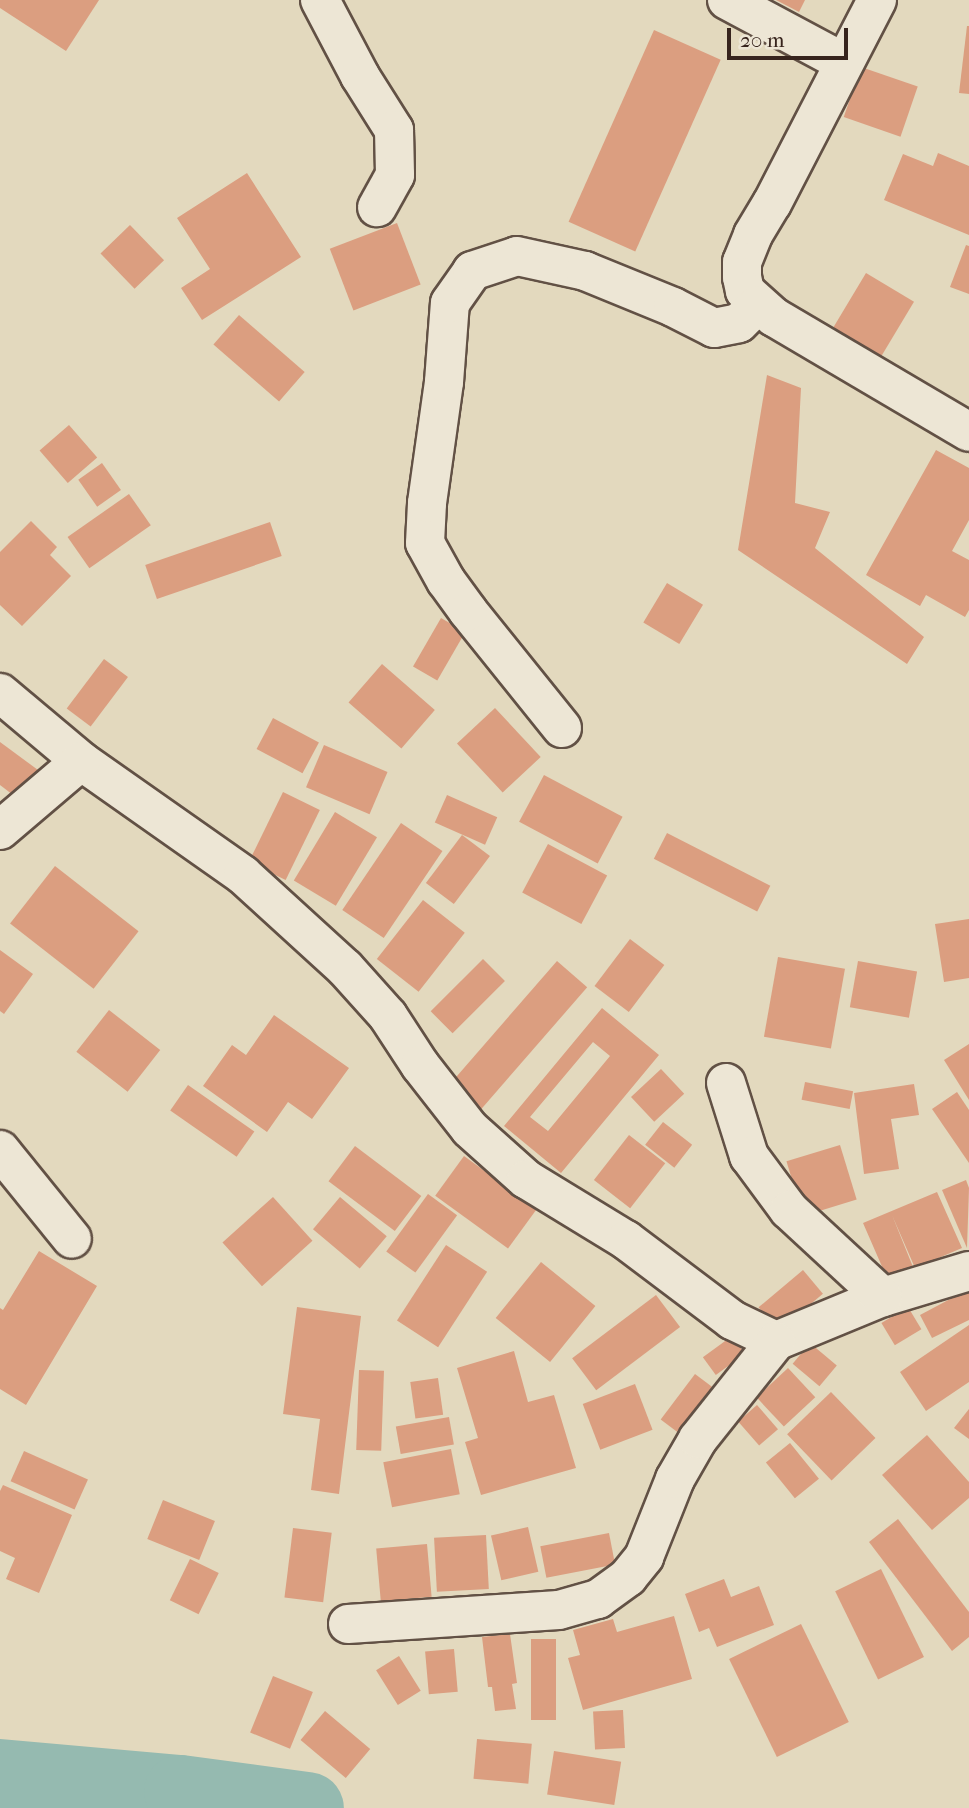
<!DOCTYPE html>
<html>
<head>
<meta charset="utf-8">
<style>
  body { margin:0 }
  #map { position:relative; width:969px; height:1808px; overflow:hidden; background:#e3d9be; font-family:"IM FELL French Canon",serif }
  div>[style] { position:absolute }
  .river>* { height:72px; margin:-36px; padding:0 36px; transform-origin:36px; border-radius:36px; background:#95bab0 }
  .building>* { inset:0; background:#db9e80; transform-origin:0 0 }
  .roads { filter:drop-shadow(2px 0 #625145) drop-shadow(-2px 0 #625145) drop-shadow(0 2px #625145) drop-shadow(0 -2px #625145) }
  .street>* { height:38px; margin:-19px; padding:0 19px; transform-origin:19px; border-radius:19px; background:#ede6d5 }
  span { translate:-50% -50%; white-space:nowrap; text-align:center; line-height:1.15; -webkit-text-stroke:6px #ede6d5; paint-order:stroke }
  .scale { position:absolute; left:727px; top:28px; width:121px; height:32px; box-sizing:border-box; border:4px solid #37241d; border-top:0; padding-left:9px; font-size:21px; line-height:24px; white-space:nowrap; color:#37241d; -webkit-text-stroke:5px #ede6d5; paint-order:stroke }
</style>
</head>
<body>
<div id="map">
  <div class="river">
    <i style="left:0;top:1775px;width:181px;rotate:5.1deg"></i>
    <i style="left:180px;top:1791px;width:129px;rotate:7.6deg"></i>
  </div>
  <div class="building">
    <i style="clip-path:polygon(0 0,99px 0,66px 51px,0 8px)"></i>
    <i style="clip-path:polygon(776px 0,805px 0,799px 12px)"></i>
    <i style="clip-path:polygon(967px 26px,969px 26px,969px 94px,959px 93px)"></i>
    <i style="left:654px;top:30px;width:73px;height:210px;rotate:24deg"></i>
    <i style="left:861px;top:67px;width:60px;height:53px;rotate:19deg"></i>
    <i style="clip-path:polygon(938px 153px,969px 166px,969px 235px,884px 200px,903px 154px,933px 166px)"></i>
    <i style="clip-path:polygon(247px 173px,301px 257px,202px 320px,181px 288px,210px 269px,177px 218px)"></i>
    <i style="left:397px;top:223px;width:66px;height:72px;rotate:69deg"></i>
    <i style="left:130px;top:225px;width:49px;height:41px;rotate:46deg"></i>
    <i style="clip-path:polygon(966px 245px,969px 246px,969px 294px,950px 287px)"></i>
    <i style="left:866px;top:273px;width:56px;height:67px;rotate:31deg"></i>
    <i style="left:239px;top:315px;width:87px;height:39px;rotate:41deg"></i>
    <i style="clip-path:polygon(767px 375px,801px 388px,795px 503px,830px 512px,815px 548px,924px 637px,907px 664px,738px 550px)"></i>
    <i style="left:69px;top:425px;width:43px;height:39px;rotate:49deg"></i>
    <i style="clip-path:polygon(936px 450px,969px 468px,969px 520px,952px 551px,969px 560px,969px 610px,965px 617px,926px 595px,920px 606px,866px 575px)"></i>
    <i style="left:102px;top:463px;width:33px;height:29px;rotate:55deg"></i>
    <i style="left:129px;top:494px;width:38px;height:75px;rotate:55deg"></i>
    <i style="clip-path:polygon(31px 521px,57px 547px,50px 555px,71px 576px,22px 626px,0 605px,0 552px)"></i>
    <i style="left:270px;top:522px;width:36px;height:132px;rotate:71deg"></i>
    <i style="left:667px;top:583px;width:42px;height:46px;rotate:31deg"></i>
    <i style="left:441px;top:618px;width:28px;height:56px;rotate:30deg"></i>
    <i style="left:104px;top:659px;width:30px;height:62px;rotate:37deg"></i>
    <i style="left:382px;top:664px;width:70px;height:51px;rotate:41deg"></i>
    <i style="left:495px;top:708px;width:67px;height:52px;rotate:47deg"></i>
    <i style="left:273px;top:718px;width:52px;height:35px;rotate:28deg"></i>
    <i style="clip-path:polygon(0 742px,38px 770px,17px 798px,0 785px)"></i>
    <i style="left:324px;top:745px;width:69px;height:46px;rotate:23deg"></i>
    <i style="left:544px;top:775px;width:89px;height:53px;rotate:28deg"></i>
    <i style="left:283px;top:792px;width:41px;height:78px;rotate:26deg"></i>
    <i style="left:447px;top:795px;width:55px;height:30px;rotate:24deg"></i>
    <i style="left:335px;top:812px;width:49px;height:80px;rotate:31deg"></i>
    <i style="left:401px;top:823px;width:50px;height:105px;rotate:34deg"></i>
    <i style="left:667px;top:833px;width:116px;height:29px;rotate:27deg"></i>
    <i style="left:462px;top:835px;width:35px;height:60px;rotate:37deg"></i>
    <i style="left:548px;top:844px;width:67px;height:55px;rotate:28deg"></i>
    <i style="left:55px;top:866px;width:106px;height:73px;rotate:38deg"></i>
    <i style="left:423px;top:900px;width:53px;height:75px;rotate:38deg"></i>
    <i style="clip-path:polygon(969px 919px,969px 978px,944px 982px,935px 924px)"></i>
    <i style="left:630px;top:939px;width:43px;height:59px;rotate:37deg"></i>
    <i style="clip-path:polygon(0 950px,33px 974px,4px 1014px,0 1011px)"></i>
    <i style="left:778px;top:957px;width:68px;height:81px;rotate:10deg"></i>
    <i style="left:483px;top:959px;width:31px;height:74px;rotate:45deg"></i>
    <i style="left:557px;top:961px;width:40px;height:164px;rotate:41deg"></i>
    <i style="left:858px;top:961px;width:60px;height:47px;rotate:10deg"></i>
    <i style="clip-path:polygon(evenodd,602px 1008px,659px 1055px,561px 1173px,504px 1126px,602px 1008px,593px 1042px,610px 1056px,548px 1131px,530px 1117px,593px 1042px)"></i>
    <i style="left:109px;top:1010px;width:65px;height:53px;rotate:38deg"></i>
    <i style="clip-path:polygon(274px 1015px,349px 1068px,312px 1119px,288px 1102px,267px 1132px,203px 1086px,232px 1045px,246px 1055px)"></i>
    <i style="clip-path:polygon(969px 1044px,969px 1100px,944px 1060px)"></i>
    <i style="left:661px;top:1069px;width:34px;height:41px;rotate:47deg"></i>
    <i style="left:805px;top:1082px;width:49px;height:18px;rotate:11deg"></i>
    <i style="clip-path:polygon(914px 1084px,919px 1115px,891px 1119px,899px 1169px,864px 1174px,854px 1093px)"></i>
    <i style="left:188px;top:1085px;width:81px;height:31px;rotate:35deg"></i>
    <i style="clip-path:polygon(957px 1092px,969px 1110px,969px 1163px,932px 1109px)"></i>
    <i style="left:663px;top:1122px;width:37px;height:29px;rotate:38deg"></i>
    <i style="left:629px;top:1135px;width:46px;height:57px;rotate:38deg"></i>
    <i style="left:840px;top:1145px;width:57px;height:56px;rotate:73deg"></i>
    <i style="left:355px;top:1146px;width:83px;height:44px;rotate:37deg"></i>
    <i style="left:464px;top:1156px;width:90px;height:49px;rotate:36deg"></i>
    <i style="clip-path:polygon(966px 1180px,969px 1188px,967px 1248px,942px 1190px)"></i>
    <i style="clip-path:polygon(937px 1192px,962px 1248px,915px 1268px,892px 1215px,913px 1267px,887px 1278px,863px 1223px)"></i>
    <i style="left:428px;top:1194px;width:36px;height:71px;rotate:36deg"></i>
    <i style="left:273px;top:1197px;width:59px;height:68px;rotate:48deg"></i>
    <i style="left:340px;top:1197px;width:61px;height:42px;rotate:40deg"></i>
    <i style="left:446px;top:1245px;width:49px;height:90px;rotate:33deg"></i>
    <i style="clip-path:polygon(39px 1251px,97px 1286px,26px 1405px,0 1389px,0 1308px,3px 1310px)"></i>
    <i style="left:541px;top:1262px;width:70px;height:72px;rotate:39deg"></i>
    <i style="left:803px;top:1270px;width:31px;height:58px;rotate:50deg"></i>
    <i style="clip-path:polygon(969px 1289px,969px 1320px,932px 1338px,920px 1315px)"></i>
    <i style="left:656px;top:1295px;width:40px;height:105px;rotate:53deg"></i>
    <i style="clip-path:polygon(297px 1307px,361px 1316px,339px 1494px,311px 1490px,320px 1419px,283px 1414px)"></i>
    <i style="left:908px;top:1307px;width:26px;height:31px;rotate:59deg"></i>
    <i style="clip-path:polygon(969px 1325px,969px 1382px,926px 1411px,900px 1372px)"></i>
    <i style="left:732px;top:1336px;width:22px;height:36px;rotate:54deg"></i>
    <i style="left:810px;top:1343px;width:35px;height:27px;rotate:40deg"></i>
    <i style="clip-path:polygon(514px 1351px,528px 1402px,554px 1395px,576px 1468px,481px 1495px,465px 1442px,478px 1438px,457px 1368px)"></i>
    <i style="left:788px;top:1368px;width:40px;height:43px;rotate:47deg"></i>
    <i style="left:359px;top:1370px;width:25px;height:80px;rotate:2deg"></i>
    <i style="left:695px;top:1374px;width:25px;height:57px;rotate:37deg"></i>
    <i style="left:438px;top:1378px;width:37px;height:28px;rotate:82deg"></i>
    <i style="left:635px;top:1384px;width:49px;height:56px;rotate:69deg"></i>
    <i style="left:831px;top:1392px;width:64px;height:61px;rotate:46deg"></i>
    <i style="left:757px;top:1405px;width:32px;height:25px;rotate:49deg"></i>
    <i style="clip-path:polygon(969px 1409px,969px 1439px,954px 1428px)"></i>
    <i style="left:449px;top:1417px;width:28px;height:54px;rotate:80deg"></i>
    <i style="clip-path:polygon(927px 1435px,969px 1482px,969px 1498px,932px 1530px,882px 1475px)"></i>
    <i style="left:790px;top:1443px;width:46px;height:31px;rotate:51deg"></i>
    <i style="left:451px;top:1449px;width:46px;height:69px;rotate:79deg"></i>
    <i style="left:24px;top:1451px;width:70px;height:33px;rotate:24deg"></i>
    <i style="clip-path:polygon(3px 1485px,72px 1515px,39px 1593px,6px 1579px,15px 1558px,0 1551px,0 1491px)"></i>
    <i style="left:163px;top:1500px;width:56px;height:42px;rotate:22deg"></i>
    <i style="clip-path:polygon(898px 1519px,969px 1612px,969px 1637px,952px 1651px,869px 1542px)"></i>
    <i style="left:528px;top:1527px;width:46px;height:38px;rotate:77deg"></i>
    <i style="left:293px;top:1528px;width:39px;height:70px;rotate:7deg"></i>
    <i style="left:609px;top:1533px;width:32px;height:70px;rotate:79deg"></i>
    <i style="left:486px;top:1535px;width:54px;height:52px;rotate:87deg"></i>
    <i style="left:427px;top:1544px;width:53px;height:51px;rotate:85deg"></i>
    <i style="left:190px;top:1559px;width:32px;height:46px;rotate:26deg"></i>
    <i style="left:881px;top:1569px;width:98px;height:51px;rotate:64deg"></i>
    <i style="clip-path:polygon(724px 1579px,731px 1597px,759px 1586px,774px 1625px,717px 1647px,709px 1628px,699px 1632px,685px 1594px)"></i>
    <i style="clip-path:polygon(674px 1616px,692px 1679px,583px 1710px,568px 1658px,580px 1655px,573px 1630px,613px 1619px,617px 1632px)"></i>
    <i style="left:801px;top:1624px;width:109px;height:80px;rotate:64deg"></i>
    <i style="clip-path:polygon(510px 1634px,517px 1683px,512px 1684px,516px 1709px,495px 1711px,492px 1687px,488px 1687px,482px 1637px)"></i>
    <i style="left:531px;top:1639px;width:25px;height:81px"></i>
    <i style="left:454px;top:1649px;width:43px;height:29px;rotate:85deg"></i>
    <i style="left:399px;top:1656px;width:41px;height:27px;rotate:58deg"></i>
    <i style="left:273px;top:1676px;width:43px;height:61px;rotate:22deg"></i>
    <i style="left:623px;top:1710px;width:38px;height:30px;rotate:87deg"></i>
    <i style="left:325px;top:1711px;width:59px;height:38px;rotate:40deg"></i>
    <i style="left:477px;top:1739px;width:55px;height:40px;rotate:5deg"></i>
    <i style="left:554px;top:1751px;width:68px;height:44px;rotate:9deg"></i>
  </div>
  <div class="roads">
    <div class="street">
      <i style="left:320px;top:0;width:86px;rotate:62.2deg"></i>
      <i style="left:360px;top:76px;width:64px;rotate:57.8deg"></i>
      <i style="left:394px;top:130px;width:45px;rotate:88.7deg"></i>
      <i style="left:395px;top:175px;width:37px;rotate:119deg"></i>
      <i style="left:727px;top:0;width:132px;rotate:28.1deg"></i>
      <i style="left:877px;top:0;width:229px;rotate:117.3deg"></i>
      <i style="left:772px;top:203px;width:37px;rotate:121deg"></i>
      <i style="left:753px;top:235px;width:29px;rotate:112deg"></i>
      <i style="left:742px;top:262px;width:15px;rotate:90deg"></i>
      <i style="left:742px;top:277px;width:14px;rotate:78deg"></i>
      <i style="left:745px;top:291px;width:39px;rotate:42deg"></i>
      <i style="left:774px;top:317px;width:226px;rotate:30.5deg"></i>
      <i style="left:0;top:693px;width:106px;rotate:40deg"></i>
      <i style="left:81px;top:761px;width:198px;rotate:35.1deg"></i>
      <i style="left:243px;top:875px;width:138px;rotate:42.4deg"></i>
      <i style="left:345px;top:968px;width:64px;rotate:48.1deg"></i>
      <i style="left:388px;top:1016px;width:59px;rotate:56.9deg"></i>
      <i style="left:420px;top:1065px;width:81px;rotate:52deg"></i>
      <i style="left:470px;top:1129px;width:75px;rotate:41.8deg"></i>
      <i style="left:526px;top:1179px;width:117px;rotate:31.4deg"></i>
      <i style="left:626px;top:1240px;width:133px;rotate:37deg"></i>
      <i style="left:732px;top:1320px;width:49px;rotate:25.5deg"></i>
      <i style="left:776px;top:1341px;width:116px;rotate:-22.4deg"></i>
      <i style="left:883px;top:1297px;width:90px;rotate:-16.8deg"></i>
      <i style="left:562px;top:728px;width:150px;rotate:-128.8deg"></i>
      <i style="left:468px;top:611px;width:37px;rotate:-126deg"></i>
      <i style="left:446px;top:581px;width:43px;rotate:-118.9deg"></i>
      <i style="left:425px;top:543px;width:40px;rotate:-87.1deg"></i>
      <i style="left:427px;top:503px;width:122px;rotate:-82deg"></i>
      <i style="left:444px;top:382px;width:79px;rotate:-85.7deg"></i>
      <i style="left:450px;top:303px;width:39px;rotate:-55deg"></i>
      <i style="left:472px;top:271px;width:47px;rotate:-18.4deg"></i>
      <i style="left:517px;top:256px;width:70px;rotate:12.4deg"></i>
      <i style="left:585px;top:271px;width:95px;rotate:22.2deg"></i>
      <i style="left:673px;top:307px;width:46px;rotate:27.1deg"></i>
      <i style="left:714px;top:328px;width:25px;rotate:-11deg"></i>
      <i style="left:739px;top:323px;width:25px;rotate:-45deg"></i>
      <i style="left:0;top:830px;width:106px;rotate:-40.4deg"></i>
      <i style="left:726px;top:1083px;width:77px;rotate:72.5deg"></i>
      <i style="left:749px;top:1156px;width:67px;rotate:53.5deg"></i>
      <i style="left:789px;top:1210px;width:128px;rotate:42.8deg"></i>
      <i style="left:0;top:1150px;width:114px;rotate:51deg"></i>
      <i style="left:348px;top:1624px;width:211px;rotate:-3.8deg"></i>
      <i style="left:559px;top:1610px;width:41px;rotate:-15.8deg"></i>
      <i style="left:598px;top:1599px;width:37px;rotate:-36deg"></i>
      <i style="left:628px;top:1577px;width:26px;rotate:-51deg"></i>
      <i style="left:644px;top:1557px;width:84px;rotate:-68.3deg"></i>
      <i style="left:675px;top:1479px;width:46px;rotate:-60.1deg"></i>
      <i style="left:698px;top:1439px;width:125px;rotate:-51.5deg"></i>
    </div>
  </div>
  <div class="scale">20 m</div>
</div>
</body>
</html>
